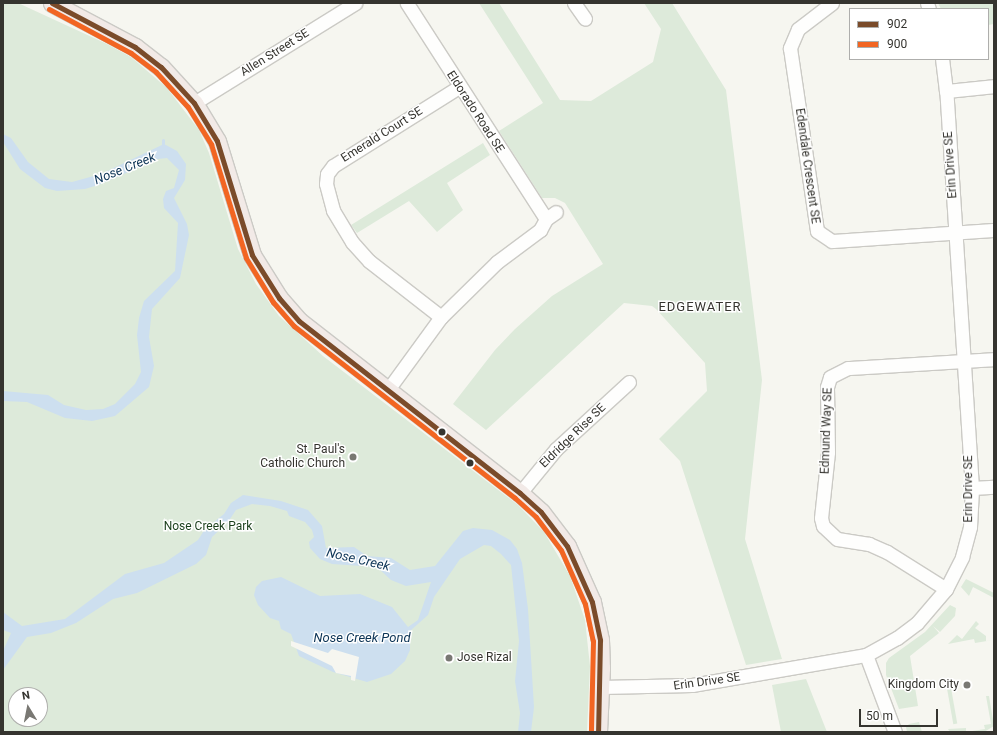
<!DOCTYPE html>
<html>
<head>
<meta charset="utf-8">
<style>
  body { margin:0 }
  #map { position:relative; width:997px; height:735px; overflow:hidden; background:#f6f6f0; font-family:Roboto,sans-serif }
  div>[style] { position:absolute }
  .green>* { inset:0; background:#ddeada; transform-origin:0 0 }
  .water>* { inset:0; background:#cddfef }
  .pier>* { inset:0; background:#f6f6f0 }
  .stream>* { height:3px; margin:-1.5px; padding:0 1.5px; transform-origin:1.5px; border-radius:1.5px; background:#cddfef }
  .roads { filter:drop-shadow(1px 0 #cbcac5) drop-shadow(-1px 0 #cbcac5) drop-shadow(0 1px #cbcac5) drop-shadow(0 -1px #cbcac5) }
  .minor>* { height:13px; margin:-6.5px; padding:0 6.5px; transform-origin:6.5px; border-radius:6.5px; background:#fefefd }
  .major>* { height:17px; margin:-8.5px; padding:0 8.5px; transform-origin:8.5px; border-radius:8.5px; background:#f2eae7 }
  .bus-1>* { height:5px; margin:-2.5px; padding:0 2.5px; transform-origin:2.5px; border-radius:2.5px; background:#7a4b2a }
  .bus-2>* { height:5px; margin:-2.5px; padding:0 2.5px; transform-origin:2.5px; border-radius:2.5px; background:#f26522 }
  .dots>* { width:11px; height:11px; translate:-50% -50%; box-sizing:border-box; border:2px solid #fff; border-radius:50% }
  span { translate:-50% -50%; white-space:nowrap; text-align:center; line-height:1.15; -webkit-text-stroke:3px #fff; paint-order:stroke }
  .street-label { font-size:12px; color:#35342f }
  .poi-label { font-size:12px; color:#35342f }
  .right { translate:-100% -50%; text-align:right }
  .left { translate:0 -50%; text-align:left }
  .park-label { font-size:12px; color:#1a3f1b }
  .water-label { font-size:13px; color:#0c3456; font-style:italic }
  .neighbourhood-label { font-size:13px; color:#35342f; letter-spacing:1px }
  .frame { position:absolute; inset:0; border:4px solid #35342f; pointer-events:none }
  .legend { position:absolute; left:849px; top:8px; width:140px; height:52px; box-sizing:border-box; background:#fff; border:1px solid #aeaeac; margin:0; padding:5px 7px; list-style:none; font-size:12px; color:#35342f }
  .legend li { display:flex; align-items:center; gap:8px; height:20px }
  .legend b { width:20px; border:1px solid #aeaeac }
  .north { position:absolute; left:8px; top:687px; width:40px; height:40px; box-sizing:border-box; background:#fff; border:1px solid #aeaeac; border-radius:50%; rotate:350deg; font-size:11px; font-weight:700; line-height:16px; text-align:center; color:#35342f }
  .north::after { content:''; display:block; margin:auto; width:14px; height:18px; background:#797873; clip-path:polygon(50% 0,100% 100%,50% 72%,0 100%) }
  .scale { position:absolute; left:859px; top:709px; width:79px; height:18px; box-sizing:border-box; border:2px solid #35342f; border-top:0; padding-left:5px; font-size:12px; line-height:14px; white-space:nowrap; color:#35342f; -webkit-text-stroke:3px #fff; paint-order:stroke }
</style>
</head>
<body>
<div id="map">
  <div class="green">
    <i style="clip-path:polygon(evenodd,3px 3px,18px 3px,107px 44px,131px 57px,167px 88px,199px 130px,209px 153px,238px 249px,256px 284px,279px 316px,323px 356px,518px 505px,544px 532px,570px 576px,585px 620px,590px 666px,587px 732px,3px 732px,3px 3px,16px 695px,40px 695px,40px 719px,16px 719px,16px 695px)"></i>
    <i style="clip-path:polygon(479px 3px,499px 3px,560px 100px,591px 101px,653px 62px,661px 29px,644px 3px,672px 3px,726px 90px,762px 380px,745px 539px,782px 659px,746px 665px,680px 461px,659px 439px,707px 391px,705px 363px,656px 309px,652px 306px,624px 303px,486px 430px,453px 404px,495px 350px,515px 329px,552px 296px,603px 264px,565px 203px,555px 198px,542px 198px,499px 131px,543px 103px)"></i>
    <i style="clip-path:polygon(938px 3px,994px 3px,994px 24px,988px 25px,988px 9px,941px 9px)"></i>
    <i style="clip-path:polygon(483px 143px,490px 155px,447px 183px,463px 210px,437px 232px,409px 201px,357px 233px,351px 225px)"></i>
    <i style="clip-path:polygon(966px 579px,994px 593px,994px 598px,973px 587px,969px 596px,961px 587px)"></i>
    <i style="clip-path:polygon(950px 605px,956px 608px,955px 616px,940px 632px,933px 626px,939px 633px,910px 656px,918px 706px,899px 709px,886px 675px,886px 663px,889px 658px,925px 632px)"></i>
    <i style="clip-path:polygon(976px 621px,979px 624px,975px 628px,986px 636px,986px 641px,993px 640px,975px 643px,974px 639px,948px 644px,957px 635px,962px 639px)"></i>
    <i style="clip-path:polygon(806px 679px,827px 732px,781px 732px,772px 685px)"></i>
    <i style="left:951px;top:688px;width:36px;height:4px;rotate:80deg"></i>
    <i style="clip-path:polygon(986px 696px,989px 696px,994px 726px,984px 732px,950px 732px,948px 729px,966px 728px,966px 732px,985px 729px,984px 725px,991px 724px)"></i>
    <i style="clip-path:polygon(919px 722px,922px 732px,907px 732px,906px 727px,909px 724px)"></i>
  </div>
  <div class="water">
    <i style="clip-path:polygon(3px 134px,11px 138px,28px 162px,49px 179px,72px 182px,101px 174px,164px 144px,177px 151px,186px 164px,185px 180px,174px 198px,187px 224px,189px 235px,180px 278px,152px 309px,149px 337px,154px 366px,149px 387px,115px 416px,92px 421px,65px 418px,27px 402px,3px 401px,3px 391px,48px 395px,64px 405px,86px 410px,103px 409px,115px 404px,135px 384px,141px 372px,137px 335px,139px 318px,144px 301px,175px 271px,178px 223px,164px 208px,163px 199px,166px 191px,174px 188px,179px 170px,167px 158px,158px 159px,101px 184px,85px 189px,57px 191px,45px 188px,20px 169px,3px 142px)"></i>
    <i style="clip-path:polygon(243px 495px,281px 501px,308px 510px,322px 526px,326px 548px,354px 547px,367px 556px,391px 558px,410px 570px,435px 566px,463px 531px,473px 528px,492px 530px,510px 540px,517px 549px,522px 563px,528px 609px,534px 707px,531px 732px,518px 732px,520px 713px,515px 681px,519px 641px,511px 565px,501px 554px,491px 546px,484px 545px,460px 559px,434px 597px,428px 615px,410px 631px,410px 650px,405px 661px,391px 674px,367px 682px,333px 672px,299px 656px,291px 634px,281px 629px,279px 621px,270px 618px,258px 605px,254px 595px,256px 587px,262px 581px,281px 577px,320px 596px,360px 594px,392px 607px,408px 627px,418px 620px,431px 582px,406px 586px,391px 580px,377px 567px,332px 564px,320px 559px,310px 548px,309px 542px,314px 537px,312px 530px,305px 522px,289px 516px,287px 511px,270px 506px,252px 504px,236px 510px,228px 522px,212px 537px,206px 555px,196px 564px,137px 593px,113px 599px,76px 623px,51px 633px,27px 637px,3px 670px,3px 651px,11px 633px,3px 630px,3px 612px,22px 626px,65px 619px,125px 574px,164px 563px,198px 540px,205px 529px,224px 514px,231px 503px)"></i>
  </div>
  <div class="pier">
    <i style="clip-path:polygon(291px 641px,328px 653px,332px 649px,359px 657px,355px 681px,351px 680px,351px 676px,336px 673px,332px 666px,291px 646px)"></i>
  </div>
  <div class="stream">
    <i style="left:163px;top:140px;width:8px;rotate:90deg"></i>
  </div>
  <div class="roads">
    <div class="minor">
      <i style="left:574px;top:3px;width:19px;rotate:55deg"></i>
      <i style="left:832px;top:3px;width:43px;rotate:142.6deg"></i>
      <i style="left:798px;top:29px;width:21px;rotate:113deg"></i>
      <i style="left:790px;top:48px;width:185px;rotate:81.6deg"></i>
      <i style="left:817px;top:231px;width:18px;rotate:34deg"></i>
      <i style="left:832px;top:241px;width:162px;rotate:-3.9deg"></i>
      <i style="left:927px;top:3px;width:6px;rotate:72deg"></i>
      <i style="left:946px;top:91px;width:48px;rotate:-5.9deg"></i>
      <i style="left:194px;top:103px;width:190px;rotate:-31.8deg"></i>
      <i style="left:546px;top:219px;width:12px;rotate:-35deg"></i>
      <i style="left:441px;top:317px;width:91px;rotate:-142.1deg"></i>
      <i style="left:369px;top:261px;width:25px;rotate:-132deg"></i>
      <i style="left:352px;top:242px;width:37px;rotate:-121deg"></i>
      <i style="left:333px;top:210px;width:27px;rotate:-105deg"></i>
      <i style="left:326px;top:184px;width:10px;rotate:-84deg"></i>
      <i style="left:327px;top:174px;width:10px;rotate:-53deg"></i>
      <i style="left:333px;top:166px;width:149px;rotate:-32.1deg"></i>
      <i style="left:387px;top:391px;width:92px;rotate:-53.9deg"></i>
      <i style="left:441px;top:317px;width:78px;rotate:-44.5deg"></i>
      <i style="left:497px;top:262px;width:54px;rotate:-36.7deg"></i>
      <i style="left:540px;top:230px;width:13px;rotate:-61deg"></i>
      <i style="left:546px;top:219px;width:257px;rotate:-122.8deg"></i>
      <i style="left:972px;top:488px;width:22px;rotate:-3deg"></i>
      <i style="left:520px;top:493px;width:57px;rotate:-50.7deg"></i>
      <i style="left:556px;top:449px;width:99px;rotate:-42.5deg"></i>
      <i style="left:946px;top:589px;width:70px;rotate:-147.9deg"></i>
      <i style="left:887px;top:552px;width:20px;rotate:-156deg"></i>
      <i style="left:869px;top:544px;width:32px;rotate:-171deg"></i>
      <i style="left:837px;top:539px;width:19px;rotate:-137deg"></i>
      <i style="left:823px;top:526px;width:8px;rotate:-104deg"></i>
      <i style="left:821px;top:518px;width:66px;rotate:-83.9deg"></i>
      <i style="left:828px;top:452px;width:65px;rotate:-90.9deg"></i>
      <i style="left:827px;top:387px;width:10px;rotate:-73deg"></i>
      <i style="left:830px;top:377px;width:20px;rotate:-27deg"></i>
      <i style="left:848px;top:368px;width:146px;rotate:-3.5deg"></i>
      <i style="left:866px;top:655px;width:82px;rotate:69.4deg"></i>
      <i style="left:601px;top:687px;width:91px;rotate:-1.3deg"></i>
      <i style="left:692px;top:685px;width:177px;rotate:-9.8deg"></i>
      <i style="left:866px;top:655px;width:35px;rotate:-29deg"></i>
      <i style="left:897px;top:638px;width:25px;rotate:-37deg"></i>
      <i style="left:917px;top:623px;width:45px;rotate:-49.5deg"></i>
      <i style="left:946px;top:589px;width:36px;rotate:-63deg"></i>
      <i style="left:962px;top:557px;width:31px;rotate:-75deg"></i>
      <i style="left:970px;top:527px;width:39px;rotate:-87deg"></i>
      <i style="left:972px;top:488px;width:398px;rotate:-93.7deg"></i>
      <i style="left:946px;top:91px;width:32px;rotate:-97deg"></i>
    </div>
    <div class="major">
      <i style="left:52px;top:3px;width:94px;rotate:27.9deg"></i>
      <i style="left:135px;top:47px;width:33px;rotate:38deg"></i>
      <i style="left:161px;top:67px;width:49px;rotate:47.5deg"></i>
      <i style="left:194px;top:103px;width:44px;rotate:58.8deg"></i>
      <i style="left:217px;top:141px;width:119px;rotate:72.9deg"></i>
      <i style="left:252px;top:255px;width:51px;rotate:57.9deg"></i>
      <i style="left:279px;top:298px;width:30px;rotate:49deg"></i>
      <i style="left:299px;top:321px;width:280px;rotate:37.9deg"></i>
      <i style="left:520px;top:493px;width:28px;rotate:42deg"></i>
      <i style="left:541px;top:512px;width:43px;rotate:52.6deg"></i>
      <i style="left:567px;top:546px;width:61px;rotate:65.9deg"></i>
      <i style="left:592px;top:602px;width:39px;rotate:78deg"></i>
      <i style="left:600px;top:640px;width:28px;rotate:88deg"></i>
      <i style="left:601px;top:668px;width:64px;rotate:92.7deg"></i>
    </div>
  </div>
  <div class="bus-1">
    <i style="left:52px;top:3px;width:94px;rotate:27.9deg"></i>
    <i style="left:135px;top:47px;width:33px;rotate:38deg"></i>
    <i style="left:161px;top:67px;width:49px;rotate:47.5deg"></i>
    <i style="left:194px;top:103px;width:44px;rotate:58.8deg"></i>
    <i style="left:217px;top:141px;width:119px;rotate:72.9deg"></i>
    <i style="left:252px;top:255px;width:51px;rotate:57.9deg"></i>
    <i style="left:279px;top:298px;width:30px;rotate:49deg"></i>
    <i style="left:299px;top:321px;width:280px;rotate:37.9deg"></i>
    <i style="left:520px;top:493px;width:28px;rotate:42deg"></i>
    <i style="left:541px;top:512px;width:43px;rotate:52.6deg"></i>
    <i style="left:567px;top:546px;width:61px;rotate:65.9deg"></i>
    <i style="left:592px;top:602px;width:39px;rotate:78deg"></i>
    <i style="left:600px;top:640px;width:92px;rotate:91.2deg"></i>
  </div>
  <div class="bus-2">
    <i style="left:49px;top:9px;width:93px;rotate:28.2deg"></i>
    <i style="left:131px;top:53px;width:31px;rotate:37deg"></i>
    <i style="left:156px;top:72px;width:47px;rotate:47.6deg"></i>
    <i style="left:188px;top:107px;width:44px;rotate:58.1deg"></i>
    <i style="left:211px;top:144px;width:119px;rotate:72.9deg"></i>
    <i style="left:246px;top:258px;width:52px;rotate:58.5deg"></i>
    <i style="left:273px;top:302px;width:32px;rotate:49deg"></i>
    <i style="left:294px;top:326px;width:280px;rotate:37.9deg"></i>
    <i style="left:515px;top:498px;width:28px;rotate:42deg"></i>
    <i style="left:536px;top:517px;width:41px;rotate:52.9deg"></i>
    <i style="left:561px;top:550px;width:59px;rotate:66deg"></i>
    <i style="left:585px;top:604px;width:38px;rotate:78deg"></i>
    <i style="left:593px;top:641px;width:91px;rotate:91.3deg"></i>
  </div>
  <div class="dots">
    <i style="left:442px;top:432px;background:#35342f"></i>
    <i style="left:353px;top:457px;background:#797873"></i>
    <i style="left:470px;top:463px;background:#35342f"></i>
    <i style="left:449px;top:658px;background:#797873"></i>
    <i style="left:967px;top:685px;background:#797873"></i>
  </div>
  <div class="street-label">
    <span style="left:275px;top:53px;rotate:-32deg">Allen Street SE</span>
    <span style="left:475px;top:112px;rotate:57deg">Eldorado Road SE</span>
    <span style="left:382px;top:135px;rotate:-32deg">Emerald Court SE</span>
    <span style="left:951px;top:165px;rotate:-94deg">Erin Drive SE</span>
    <span style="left:807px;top:166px;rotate:82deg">Edendale Crescent SE</span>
    <span style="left:827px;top:431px;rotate:-88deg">Edmund Way SE</span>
    <span style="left:573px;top:436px;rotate:-44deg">Eldridge Rise SE</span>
    <span style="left:969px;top:489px;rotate:-90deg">Erin Drive SE</span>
    <span style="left:707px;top:682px;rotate:-8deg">Erin Drive SE</span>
  </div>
  <div class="poi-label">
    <span class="right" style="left:345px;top:457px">St. Paul's<br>Catholic Church</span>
    <span class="left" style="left:457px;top:658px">Jose Rizal</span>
    <span class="right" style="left:959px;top:685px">Kingdom City</span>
  </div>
  <div class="park-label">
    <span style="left:208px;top:527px">Nose Creek Park</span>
  </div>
  <div class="water-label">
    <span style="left:125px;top:169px;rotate:-22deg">Nose Creek</span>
    <span style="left:358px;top:560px;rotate:13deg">Nose Creek</span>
    <span style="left:362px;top:638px">Nose Creek Pond</span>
  </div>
  <div class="neighbourhood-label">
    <span style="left:700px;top:307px">EDGEWATER</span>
  </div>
  <div class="frame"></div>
  <ul class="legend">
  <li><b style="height:5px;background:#7a4b2a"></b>902</li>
  <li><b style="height:5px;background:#f26522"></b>900</li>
  </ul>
  <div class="north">N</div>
  <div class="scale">50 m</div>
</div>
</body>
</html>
